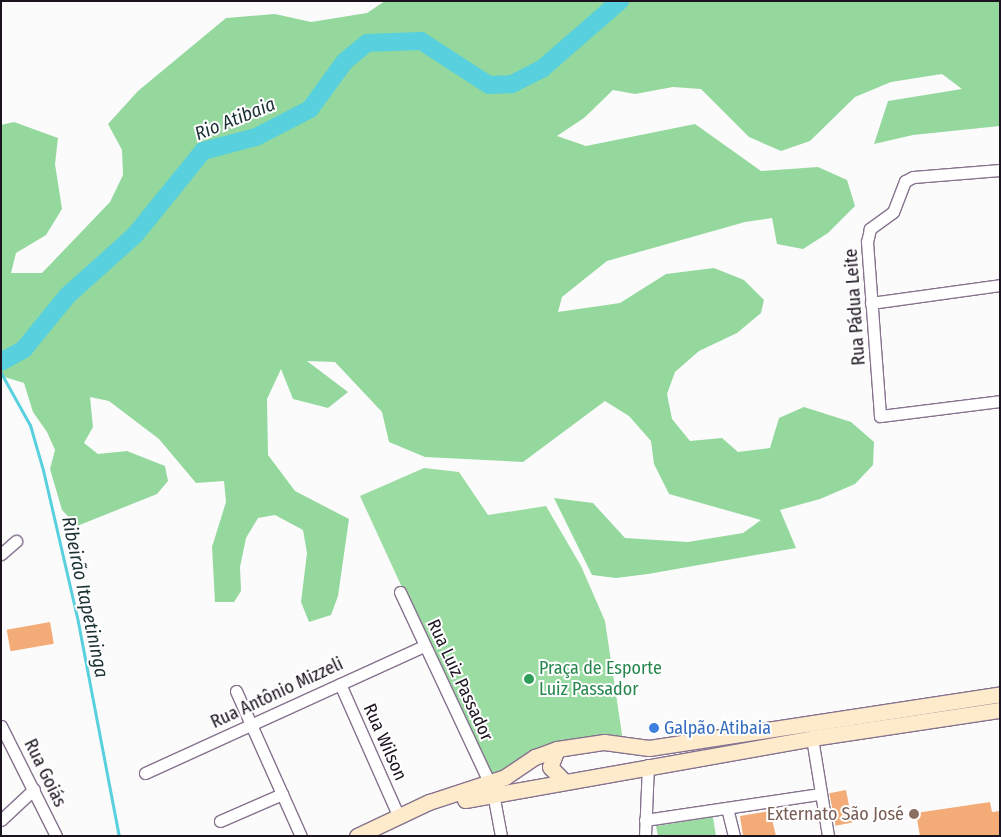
<!DOCTYPE html>
<html>
<head>
<meta charset="utf-8">
<style>
  body { margin:0 }
  #map { position:relative; width:1001px; height:837px; overflow:hidden; background:#fbfbfb; font-family:"Fira Sans Condensed",sans-serif }
  div>[style] { position:absolute }
  .green>* { inset:0; background:#9bdca3 }
  .forest>* { inset:0; background:#94d89d }
  .stream>* { height:3px; margin:-1.5px; padding:0 1.5px; transform-origin:1.5px; border-radius:1.5px; background:#58d0dd }
  .river>* { height:18px; margin:-9px; padding:0 9px; transform-origin:9px; border-radius:9px; background:#58d0dd }
  .building>* { inset:0; background:#f3ab78; transform-origin:0 0 }
  .roads { filter:drop-shadow(1px 0 #86728e) drop-shadow(-1px 0 #86728e) drop-shadow(0 1px #86728e) drop-shadow(0 -1px #86728e) }
  .street>* { height:11px; margin:-5.5px; padding:0 5.5px; transform-origin:5.5px; border-radius:5.5px; background:#fff }
  .secondary>* { height:15px; margin:-7.5px; padding:0 7.5px; transform-origin:7.5px; border-radius:7.5px; background:#fdebcc }
  .dots>* { width:14px; height:14px; translate:-50% -50%; box-sizing:border-box; border:2px solid #fff; border-radius:50% }
  span { translate:-50% -50%; white-space:nowrap; text-align:center; line-height:1.15; -webkit-text-stroke:4px #fff; paint-order:stroke }
  .street-label { font-size:18px; color:#1b141e }
  .leisure-label { font-size:18px; color:#27864d }
  .left { translate:0 -50%; text-align:left }
  .shop-label { font-size:18px; color:#366cbe }
  .education-label { font-size:18px; color:#785e54 }
  .right { translate:-100% -50%; text-align:right }
  .water-label { font-size:19px; color:#1b3033; font-style:italic }
  .frame { position:absolute; inset:0; border:2px solid #1b141e; pointer-events:none }
</style>
</head>
<body>
<div id="map">
  <div class="green">
    <i style="clip-path:polygon(424px 468px,459px 472px,488px 515px,546px 506px,581px 566px,605px 621px,623px 741px,604px 736px,490px 779px,360px 496px)"></i>
    <i style="clip-path:polygon(713px 817px,716px 836px,658px 836px,656px 826px)"></i>
  </div>
  <div class="forest">
    <i style="clip-path:polygon(385px 1px,1000px 1px,1000px 126px,913px 135px,874px 144px,888px 101px,962px 89px,942px 74px,891px 82px,855px 97px,810px 141px,781px 151px,749px 137px,701px 89px,673px 87px,635px 94px,613px 90px,584px 118px,557px 136px,586px 146px,695px 124px,761px 171px,818px 167px,847px 180px,855px 206px,828px 233px,803px 249px,777px 244px,772px 218px,745px 222px,607px 261px,562px 297px,558px 312px,620px 303px,666px 274px,714px 268px,744px 280px,764px 300px,761px 313px,737px 333px,699px 351px,675px 372px,667px 394px,672px 419px,690px 441px,722px 438px,738px 452px,770px 448px,779px 418px,804px 407px,851px 422px,874px 442px,873px 465px,855px 484px,820px 499px,780px 510px,796px 548px,648px 574px,616px 578px,592px 575px,554px 498px,593px 503px,625px 538px,688px 542px,743px 533px,761px 520px,669px 494px,654px 464px,651px 441px,629px 416px,605px 401px,523px 462px,425px 457px,389px 442px,382px 412px,335px 362px,307px 361px,348px 392px,328px 408px,293px 399px,281px 369px,267px 399px,268px 455px,295px 491px,349px 519px,338px 596px,331px 615px,309px 622px,301px 602px,307px 553px,303px 530px,275px 515px,258px 518px,246px 538px,240px 567px,241px 591px,234px 602px,215px 602px,212px 547px,226px 502px,224px 481px,196px 483px,159px 439px,109px 401px,90px 397px,93px 427px,84px 443px,98px 454px,127px 451px,165px 466px,168px 481px,157px 494px,77px 526px,62px 510px,50px 469px,55px 450px,47px 432px,33px 412px,24px 383px,1px 376px,1px 125px,14px 122px,58px 138px,55px 164px,62px 209px,46px 235px,16px 253px,11px 273px,42px 273px,110px 202px,123px 175px,122px 150px,108px 124px,138px 91px,226px 18px,275px 14px,311px 22px,367px 13px)"></i>
  </div>
  <div class="stream">
    <i style="left:1px;top:373px;width:60px;rotate:60.9deg"></i>
    <i style="left:30px;top:425px;width:47px;rotate:73.9deg"></i>
    <i style="left:43px;top:470px;width:156px;rotate:77deg"></i>
    <i style="left:78px;top:622px;width:218px;rotate:79.2deg"></i>
  </div>
  <div class="river">
    <i style="left:1px;top:362px;width:26px;rotate:-29deg"></i>
    <i style="left:24px;top:349px;width:68px;rotate:-50.9deg"></i>
    <i style="left:67px;top:296px;width:91px;rotate:-41.9deg"></i>
    <i style="left:135px;top:235px;width:108px;rotate:-51deg"></i>
    <i style="left:203px;top:151px;width:55px;rotate:-14.8deg"></i>
    <i style="left:256px;top:137px;width:61px;rotate:-27.4deg"></i>
    <i style="left:310px;top:109px;width:59px;rotate:-53.9deg"></i>
    <i style="left:345px;top:61px;width:28px;rotate:-39deg"></i>
    <i style="left:367px;top:43px;width:54px;rotate:-2.1deg"></i>
    <i style="left:421px;top:41px;width:81px;rotate:32.9deg"></i>
    <i style="left:489px;top:85px;width:23px;rotate:-2deg"></i>
    <i style="left:512px;top:84px;width:35px;rotate:-27deg"></i>
    <i style="left:543px;top:68px;width:102px;rotate:-41deg"></i>
  </div>
  <div class="building">
    <i style="left:50px;top:622px;width:22px;height:44px;rotate:80deg"></i>
    <i style="left:846px;top:790px;width:33px;height:17px;rotate:79deg"></i>
    <i style="clip-path:polygon(990px 802px,992px 812px,1000px 811px,1000px 836px,920px 836px,916px 813px)"></i>
    <i style="clip-path:polygon(770px 811px,776px 836px,743px 836px,740px 816px)"></i>
  </div>
  <div class="roads">
    <div class="street">
      <i style="left:1000px;top:170px;width:87px;rotate:175.4deg"></i>
      <i style="left:913px;top:177px;width:9px;rotate:153deg"></i>
      <i style="left:905px;top:181px;width:33px;rotate:111deg"></i>
      <i style="left:893px;top:212px;width:29px;rotate:144deg"></i>
      <i style="left:870px;top:229px;width:13px;rotate:103deg"></i>
      <i style="left:867px;top:242px;width:174px;rotate:85.7deg"></i>
      <i style="left:880px;top:416px;width:121px;rotate:-7.1deg"></i>
      <i style="left:871px;top:303px;width:130px;rotate:-7.9deg"></i>
      <i style="left:1px;top:554px;width:20px;rotate:-41deg"></i>
      <i style="left:400px;top:592px;width:210px;rotate:64.9deg"></i>
      <i style="left:340px;top:684px;width:143px;rotate:66.1deg"></i>
      <i style="left:236px;top:691px;width:159px;rotate:65.9deg"></i>
      <i style="left:1px;top:726px;width:123px;rotate:63.4deg"></i>
      <i style="left:812px;top:738px;width:99px;rotate:80.7deg"></i>
      <i style="left:145px;top:773px;width:307px;rotate:-24.5deg"></i>
      <i style="left:493px;top:793px;width:44px;rotate:79.5deg"></i>
      <i style="left:727px;top:808px;width:29px;rotate:76deg"></i>
      <i style="left:1px;top:820px;width:45px;rotate:-43.2deg"></i>
      <i style="left:645px;top:820px;width:177px;rotate:-8.5deg"></i>
      <i style="left:220px;top:821px;width:68px;rotate:-23.5deg"></i>
      <i style="left:645px;top:836px;width:71px;rotate:-87.6deg"></i>
    </div>
    <div class="secondary">
      <i style="left:557px;top:749px;width:19px;rotate:111deg"></i>
      <i style="left:550px;top:767px;width:18px;rotate:45deg"></i>
      <i style="left:465px;top:800px;width:352px;rotate:-10.1deg"></i>
      <i style="left:812px;top:738px;width:190px;rotate:-8.5deg"></i>
      <i style="left:357px;top:836px;width:80px;rotate:-25.3deg"></i>
      <i style="left:429px;top:802px;width:80px;rotate:-18.2deg"></i>
      <i style="left:505px;top:777px;width:36px;rotate:-34deg"></i>
      <i style="left:535px;top:757px;width:23px;rotate:-20deg"></i>
      <i style="left:557px;top:749px;width:48px;rotate:-8.5deg"></i>
      <i style="left:604px;top:742px;width:45px;rotate:7.6deg"></i>
      <i style="left:649px;top:748px;width:355px;rotate:-8.7deg"></i>
    </div>
  </div>
  <div class="dots">
    <i style="left:529px;top:679px;background:#2e9e5b"></i>
    <i style="left:654px;top:728px;background:#3f7fe0"></i>
    <i style="left:914px;top:814px;background:#8d6e63"></i>
  </div>
  <div class="street-label">
    <span style="left:855px;top:307px;rotate:-94deg">Rua Pádua Leite</span>
    <span style="left:460px;top:680px;rotate:65deg">Rua Luiz Passador</span>
    <span style="left:277px;top:693px;rotate:-25deg">Rua Antônio Mizzeli</span>
    <span style="left:385px;top:742px;rotate:66deg">Rua Wilson</span>
    <span style="left:45px;top:773px;rotate:64deg">Rua Goiás</span>
  </div>
  <div class="leisure-label">
    <span class="left" style="left:539px;top:679px">Praça de Esporte<br>Luiz Passador</span>
  </div>
  <div class="shop-label">
    <span class="left" style="left:664px;top:728px">Galpão Atibaia</span>
  </div>
  <div class="education-label">
    <span class="right" style="left:904px;top:814px">Externato São José</span>
  </div>
  <div class="water-label">
    <span style="left:235px;top:119px;rotate:-22deg">Rio Atibaia</span>
    <span style="left:85px;top:597px;rotate:78deg">Ribeirão Itapetininga</span>
  </div>
  <div class="frame"></div>
</div>
</body>
</html>
